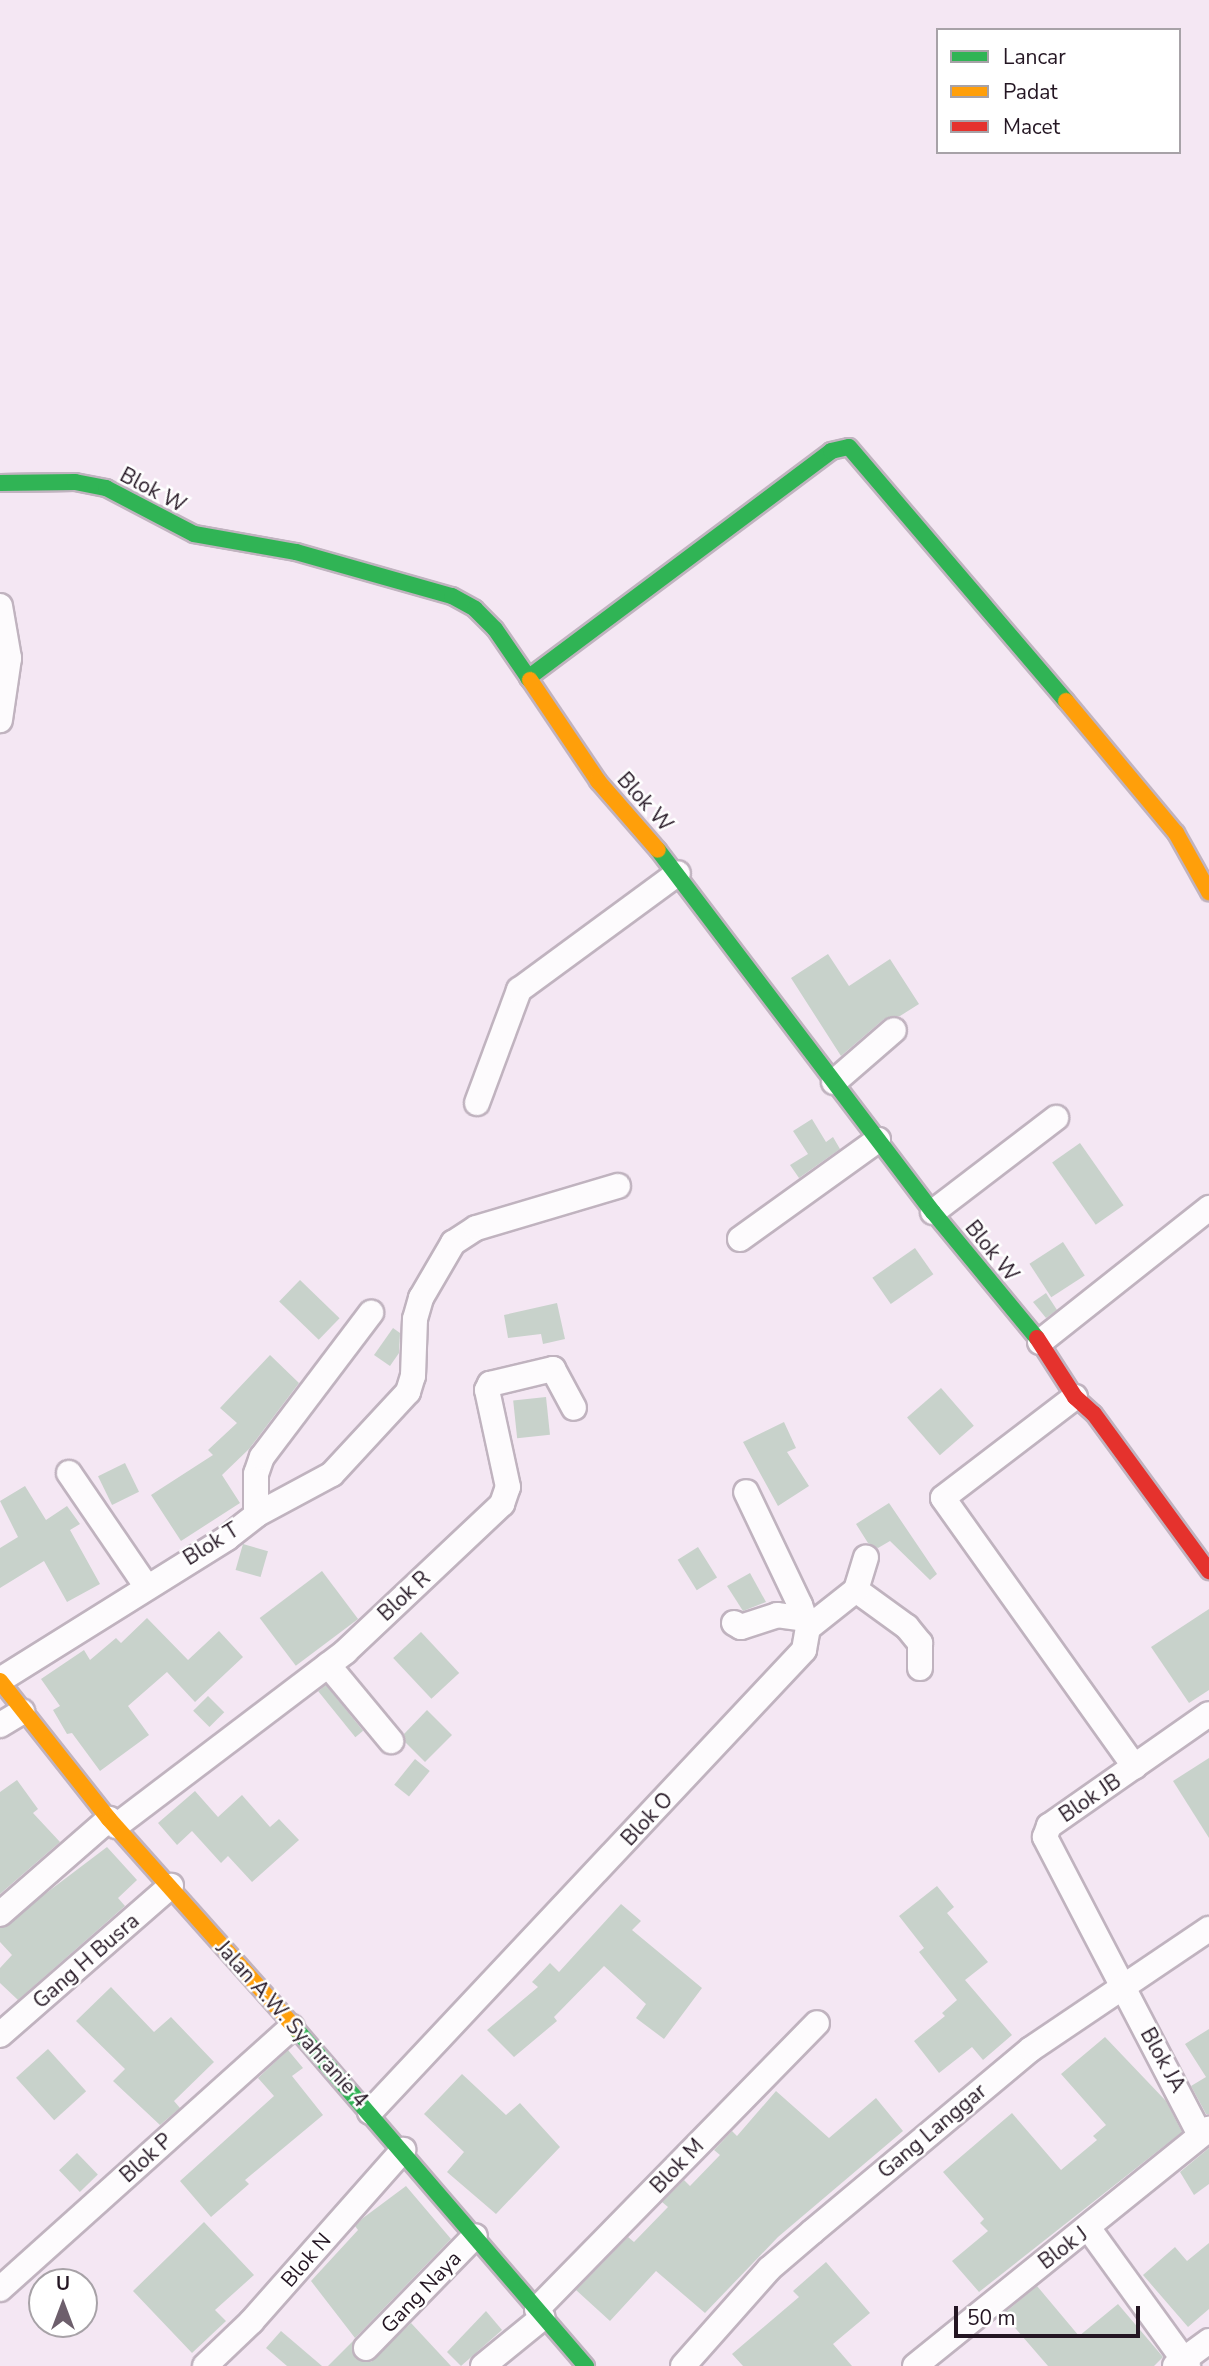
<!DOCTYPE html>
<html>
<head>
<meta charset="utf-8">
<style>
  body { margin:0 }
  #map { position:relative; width:1209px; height:2366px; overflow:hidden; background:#f4e7f3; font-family:"Nunito Sans",sans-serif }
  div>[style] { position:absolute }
  .building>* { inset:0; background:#c8d2cb; transform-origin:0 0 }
  .roads { filter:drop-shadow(2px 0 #c0b3bf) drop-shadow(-2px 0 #c0b3bf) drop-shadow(0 2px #c0b3bf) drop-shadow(0 -2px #c0b3bf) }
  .street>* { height:24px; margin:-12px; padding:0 12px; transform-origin:12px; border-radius:12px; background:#fdfbfd }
  .fast>* { height:16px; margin:-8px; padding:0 8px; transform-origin:8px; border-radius:8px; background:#30b455 }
  .slow>* { height:16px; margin:-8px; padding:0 8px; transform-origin:8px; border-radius:8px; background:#ff9f0a }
  .jam>* { height:16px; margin:-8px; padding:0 8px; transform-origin:8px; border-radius:8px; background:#e5322d }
  span { translate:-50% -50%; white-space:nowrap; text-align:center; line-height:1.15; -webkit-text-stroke:5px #fff; paint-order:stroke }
  .street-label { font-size:21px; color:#241623 }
  .legend { position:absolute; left:936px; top:28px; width:245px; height:126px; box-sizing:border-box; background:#fff; border:2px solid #a7a2a7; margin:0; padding:9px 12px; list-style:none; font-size:21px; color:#241623 }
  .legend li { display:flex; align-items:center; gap:14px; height:35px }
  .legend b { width:35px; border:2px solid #a7a2a7 }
  .north { position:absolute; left:28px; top:2268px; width:70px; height:70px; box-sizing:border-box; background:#fff; border:2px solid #a7a2a7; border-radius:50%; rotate:0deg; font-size:19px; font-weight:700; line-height:28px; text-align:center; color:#241623 }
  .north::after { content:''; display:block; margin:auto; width:24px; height:32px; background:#6d5f6c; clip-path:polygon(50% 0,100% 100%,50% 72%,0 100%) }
  .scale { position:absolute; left:954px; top:2306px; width:186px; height:32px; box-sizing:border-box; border:4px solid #241623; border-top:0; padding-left:9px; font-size:21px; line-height:24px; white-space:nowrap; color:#241623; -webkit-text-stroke:5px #fff; paint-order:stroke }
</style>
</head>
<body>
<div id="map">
  <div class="building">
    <i style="clip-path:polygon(828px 954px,849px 986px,890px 959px,919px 1004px,900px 1016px,884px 1019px,841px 1056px,791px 978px)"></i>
    <i style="clip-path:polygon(812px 1119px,826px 1142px,833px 1137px,840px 1149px,799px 1178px,790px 1165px,808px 1154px,793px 1131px)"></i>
    <i style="left:1080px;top:1143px;width:76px;height:34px;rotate:55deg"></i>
    <i style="left:1063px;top:1242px;width:40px;height:40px;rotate:57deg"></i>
    <i style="left:915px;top:1248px;width:32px;height:52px;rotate:55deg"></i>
    <i style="left:300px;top:1280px;width:55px;height:30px;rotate:44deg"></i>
    <i style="clip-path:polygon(1046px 1293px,1057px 1310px,1046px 1318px,1033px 1302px)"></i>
    <i style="clip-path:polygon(557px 1303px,565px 1339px,543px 1344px,541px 1334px,508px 1338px,504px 1315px)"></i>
    <i style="clip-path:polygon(393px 1328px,400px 1333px,399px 1353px,390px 1366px,374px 1355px)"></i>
    <i style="clip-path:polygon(270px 1355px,299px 1383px,249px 1449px,222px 1475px,240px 1503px,181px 1541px,151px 1495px,213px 1455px,208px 1450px,237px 1423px,220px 1408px)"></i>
    <i style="left:941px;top:1388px;width:50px;height:45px;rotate:49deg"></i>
    <i style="left:546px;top:1397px;width:38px;height:33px;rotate:84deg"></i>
    <i style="clip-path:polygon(784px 1422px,796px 1448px,787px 1452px,809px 1486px,778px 1506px,743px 1442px)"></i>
    <i style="left:125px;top:1463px;width:32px;height:30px;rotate:64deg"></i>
    <i style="clip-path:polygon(25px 1486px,46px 1520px,67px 1506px,80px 1524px,70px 1530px,100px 1584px,67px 1602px,44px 1561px,0 1588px,0 1548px,18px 1537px,0 1501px)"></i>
    <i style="clip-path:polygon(889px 1503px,937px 1574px,930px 1580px,890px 1541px,878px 1548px,868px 1543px,856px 1524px)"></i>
    <i style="left:243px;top:1544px;width:26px;height:27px;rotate:16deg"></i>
    <i style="left:698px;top:1547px;width:36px;height:24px;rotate:58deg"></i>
    <i style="left:322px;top:1571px;width:60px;height:78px;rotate:53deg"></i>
    <i style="clip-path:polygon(750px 1573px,766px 1602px,743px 1611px,727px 1586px)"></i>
    <i style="clip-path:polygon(1209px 1609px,1209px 1690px,1189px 1703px,1151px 1647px)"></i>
    <i style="clip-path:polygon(147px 1618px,188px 1660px,219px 1631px,243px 1657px,195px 1702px,167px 1672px,128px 1706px,149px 1735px,100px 1771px,72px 1733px,67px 1734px,53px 1710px,60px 1706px,41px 1679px,84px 1650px,90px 1660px,116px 1638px,121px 1643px)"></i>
    <i style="left:421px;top:1632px;width:56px;height:38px;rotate:47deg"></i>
    <i style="left:326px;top:1685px;width:59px;height:10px;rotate:51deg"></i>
    <i style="left:208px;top:1696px;width:23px;height:21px;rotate:45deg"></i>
    <i style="clip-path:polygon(427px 1710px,452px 1735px,425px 1762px,405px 1742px,404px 1734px)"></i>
    <i style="clip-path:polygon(1209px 1758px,1209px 1838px,1173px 1781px)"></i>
    <i style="left:415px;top:1759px;width:19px;height:33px;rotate:39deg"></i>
    <i style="clip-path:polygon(17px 1780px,38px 1809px,33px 1813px,60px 1842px,0 1894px,0 1792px)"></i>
    <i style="clip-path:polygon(195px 1791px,218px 1817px,242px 1795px,270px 1827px,279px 1819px,299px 1840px,252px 1882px,228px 1856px,221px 1863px,192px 1831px,177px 1845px,158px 1823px)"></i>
    <i style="clip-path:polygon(107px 1847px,137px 1880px,118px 1898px,125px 1906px,18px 2000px,0 1983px,0 1968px,12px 1955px,0 1942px,0 1928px)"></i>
    <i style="clip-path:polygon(937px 1886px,954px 1907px,947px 1913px,988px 1962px,965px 1980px,1012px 2035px,983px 2060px,972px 2047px,939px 2073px,914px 2041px,945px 2016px,942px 2013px,957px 2000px,919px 1952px,924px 1948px,899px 1916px)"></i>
    <i style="clip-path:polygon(621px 1904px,641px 1921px,632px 1930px,702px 1988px,664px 2039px,636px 2018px,646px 2004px,604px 1966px,554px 2017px,557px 2021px,514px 2057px,487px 2030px,538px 1987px,532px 1982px,550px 1963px,559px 1972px)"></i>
    <i style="clip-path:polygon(111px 1987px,154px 2032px,171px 2017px,214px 2062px,174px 2101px,180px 2108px,160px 2125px,113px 2081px,125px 2069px,76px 2021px)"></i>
    <i style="clip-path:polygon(1209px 2029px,1209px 2114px,1206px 2114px,1191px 2086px,1206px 2077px,1185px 2044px)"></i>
    <i style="clip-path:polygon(1105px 2037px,1166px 2101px,1182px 2132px,979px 2292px,952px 2261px,988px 2231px,980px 2223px,984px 2219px,943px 2172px,1012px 2113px,1061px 2170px,1097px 2140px,1093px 2136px,1106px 2125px,1061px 2074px)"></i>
    <i style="left:48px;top:2049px;width:57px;height:43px;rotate:48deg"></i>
    <i style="clip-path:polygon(288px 2050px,303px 2068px,292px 2076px,323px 2115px,245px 2180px,249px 2184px,211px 2217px,180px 2181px,274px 2096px,258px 2078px)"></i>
    <i style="clip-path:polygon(462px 2074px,506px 2115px,520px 2103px,560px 2147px,496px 2214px,447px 2172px,464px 2152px,424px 2114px)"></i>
    <i style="clip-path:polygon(776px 2091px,829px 2138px,876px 2098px,903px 2131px,778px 2237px,705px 2313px,656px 2271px,610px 2321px,576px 2290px,628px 2237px,634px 2242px,668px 2207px,662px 2202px,684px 2180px,690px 2186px,720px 2155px,714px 2150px,732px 2131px,737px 2136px)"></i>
    <i style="clip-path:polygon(1209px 2148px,1209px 2184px,1194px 2195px,1180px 2172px)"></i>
    <i style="left:77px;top:2153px;width:30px;height:25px;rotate:46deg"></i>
    <i style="clip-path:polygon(406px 2186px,451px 2239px,355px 2338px,311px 2281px,358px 2230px,355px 2226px,363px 2218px)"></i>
    <i style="clip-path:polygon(204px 2222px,254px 2275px,215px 2310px,226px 2321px,192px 2353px,133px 2291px)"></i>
    <i style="clip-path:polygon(1209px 2243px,1209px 2309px,1188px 2327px,1143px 2275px,1175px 2247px,1187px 2261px)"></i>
    <i style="clip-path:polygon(826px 2262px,870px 2313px,833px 2344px,852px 2366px,743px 2366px,732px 2354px,799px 2297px,793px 2291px)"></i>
    <i style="clip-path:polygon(1037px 2286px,1079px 2336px,1118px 2304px,1163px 2357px,1154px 2366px,1048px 2366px,1003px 2314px)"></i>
    <i style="clip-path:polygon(486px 2311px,502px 2330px,461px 2366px,447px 2352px)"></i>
    <i style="clip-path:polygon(411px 2323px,451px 2366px,328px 2366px,354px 2340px,355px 2358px,371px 2362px)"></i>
    <i style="clip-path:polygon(281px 2331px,322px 2366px,287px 2366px,266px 2348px)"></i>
  </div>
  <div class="roads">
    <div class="street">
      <i style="left:0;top:606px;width:53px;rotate:80.2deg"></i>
      <i style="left:9px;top:658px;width:63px;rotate:98.3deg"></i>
      <i style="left:834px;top:1082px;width:79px;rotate:-40.9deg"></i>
      <i style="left:477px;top:1103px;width:121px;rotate:-69.6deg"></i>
      <i style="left:519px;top:990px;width:197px;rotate:-36.3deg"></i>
      <i style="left:933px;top:1212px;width:155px;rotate:-37.4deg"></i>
      <i style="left:740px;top:1239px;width:170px;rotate:-35.7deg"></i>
      <i style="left:1040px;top:1342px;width:216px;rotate:-38.4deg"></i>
      <i style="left:1075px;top:1397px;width:166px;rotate:142.6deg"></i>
      <i style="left:943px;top:1498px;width:330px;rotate:54.5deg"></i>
      <i style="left:69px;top:1473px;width:137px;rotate:55.7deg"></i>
      <i style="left:256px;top:1515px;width:86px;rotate:-28.3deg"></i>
      <i style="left:332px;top:1474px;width:112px;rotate:-47.2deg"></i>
      <i style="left:408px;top:1392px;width:17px;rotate:-73deg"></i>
      <i style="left:413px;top:1376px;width:57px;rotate:-88deg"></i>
      <i style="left:415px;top:1319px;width:22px;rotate:-74deg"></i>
      <i style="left:421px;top:1298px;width:64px;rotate:-59.8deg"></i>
      <i style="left:453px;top:1243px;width:27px;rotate:-33deg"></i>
      <i style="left:476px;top:1228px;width:148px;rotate:-16.5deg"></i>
      <i style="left:856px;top:1590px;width:63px;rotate:36deg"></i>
      <i style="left:907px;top:1627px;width:21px;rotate:51deg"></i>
      <i style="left:920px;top:1643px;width:25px;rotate:90deg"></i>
      <i style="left:734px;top:1623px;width:8px;rotate:30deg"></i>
      <i style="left:741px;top:1627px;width:38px;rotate:-18deg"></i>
      <i style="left:777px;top:1615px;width:28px;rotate:8deg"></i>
      <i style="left:808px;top:1628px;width:61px;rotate:-38.4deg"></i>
      <i style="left:856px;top:1590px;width:34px;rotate:-73deg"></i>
      <i style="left:328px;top:1665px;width:99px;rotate:50.3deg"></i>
      <i style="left:0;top:1680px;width:268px;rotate:-32deg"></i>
      <i style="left:227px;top:1538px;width:37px;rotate:-38deg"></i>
      <i style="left:256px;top:1515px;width:41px;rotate:-90deg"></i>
      <i style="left:256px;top:1474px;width:18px;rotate:-71deg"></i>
      <i style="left:262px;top:1457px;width:181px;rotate:-52.9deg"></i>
      <i style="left:0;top:1725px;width:26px;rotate:-31deg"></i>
      <i style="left:116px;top:1826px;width:288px;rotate:-37.2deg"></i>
      <i style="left:345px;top:1652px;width:216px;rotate:-43.3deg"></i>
      <i style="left:502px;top:1504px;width:18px;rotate:-71deg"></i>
      <i style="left:508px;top:1487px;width:99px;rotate:-102.2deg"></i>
      <i style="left:487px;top:1390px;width:7px;rotate:-63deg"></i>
      <i style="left:490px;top:1384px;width:65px;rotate:-13.4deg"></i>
      <i style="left:553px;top:1369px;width:44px;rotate:61.7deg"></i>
      <i style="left:0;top:1914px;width:145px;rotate:-41.1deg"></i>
      <i style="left:0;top:2035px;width:227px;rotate:-41.1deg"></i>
      <i style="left:370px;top:2112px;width:634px;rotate:-46.79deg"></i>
      <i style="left:804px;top:1650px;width:22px;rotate:-80deg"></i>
      <i style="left:808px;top:1628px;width:24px;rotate:-109deg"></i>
      <i style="left:800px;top:1605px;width:125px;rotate:-115.5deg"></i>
      <i style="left:1200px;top:2135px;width:336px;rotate:-117.5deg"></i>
      <i style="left:1045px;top:1837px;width:12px;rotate:-70deg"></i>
      <i style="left:1049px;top:1826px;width:195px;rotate:-35deg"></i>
      <i style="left:1089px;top:2229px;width:169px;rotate:54.1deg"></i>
      <i style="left:0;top:2289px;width:392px;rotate:-41.9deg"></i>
      <i style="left:537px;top:2309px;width:400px;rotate:-45.6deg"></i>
      <i style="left:366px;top:2348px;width:156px;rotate:-45.8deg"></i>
      <i style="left:205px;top:2366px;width:64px;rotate:-43.7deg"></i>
      <i style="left:251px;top:2322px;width:230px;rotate:-48.5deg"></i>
      <i style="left:483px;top:2366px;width:77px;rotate:-39.2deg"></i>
      <i style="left:683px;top:2366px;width:130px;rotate:-48.4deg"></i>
      <i style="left:769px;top:2269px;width:57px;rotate:-40.7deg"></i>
      <i style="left:812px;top:2232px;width:285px;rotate:-39.9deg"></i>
      <i style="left:1031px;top:2049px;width:215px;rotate:-34deg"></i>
      <i style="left:915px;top:2366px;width:378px;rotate:-38.9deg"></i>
      <i style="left:1175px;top:2366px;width:42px;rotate:-36.3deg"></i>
    </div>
    <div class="fast">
      <i style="left:0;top:483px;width:75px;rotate:-0.8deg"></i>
      <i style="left:75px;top:482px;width:32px;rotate:11deg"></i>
      <i style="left:106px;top:488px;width:99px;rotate:27.6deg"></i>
      <i style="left:194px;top:534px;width:104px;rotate:10deg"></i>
      <i style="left:296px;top:552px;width:162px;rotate:15.8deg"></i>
      <i style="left:452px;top:596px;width:26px;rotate:29deg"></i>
      <i style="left:475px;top:609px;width:28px;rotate:45deg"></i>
      <i style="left:495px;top:629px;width:62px;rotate:55.5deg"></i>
      <i style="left:528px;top:678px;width:379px;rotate:-36.8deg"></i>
      <i style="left:831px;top:451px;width:18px;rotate:-13deg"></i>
      <i style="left:849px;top:447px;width:334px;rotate:49.5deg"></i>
      <i style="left:658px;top:850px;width:455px;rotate:52.8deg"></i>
      <i style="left:933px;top:1212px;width:163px;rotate:50.5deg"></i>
      <i style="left:296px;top:2029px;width:445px;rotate:49.3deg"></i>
    </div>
    <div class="slow">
      <i style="left:530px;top:680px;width:122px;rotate:56deg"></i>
      <i style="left:598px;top:781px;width:91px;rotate:49deg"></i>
      <i style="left:1066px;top:701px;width:172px;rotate:50.2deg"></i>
      <i style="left:1176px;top:833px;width:68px;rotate:60.8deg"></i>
      <i style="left:0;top:1681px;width:176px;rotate:51.7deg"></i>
      <i style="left:109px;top:1819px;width:281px;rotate:48.3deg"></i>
    </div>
    <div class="jam">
      <i style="left:1037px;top:1338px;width:70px;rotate:57.2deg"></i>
      <i style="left:1075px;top:1397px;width:25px;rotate:42deg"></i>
      <i style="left:1094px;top:1414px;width:195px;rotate:53.8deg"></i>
    </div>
  </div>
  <div class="street-label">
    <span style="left:153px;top:490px;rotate:28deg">Blok W</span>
    <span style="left:645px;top:802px;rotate:48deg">Blok W</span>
    <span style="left:992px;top:1251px;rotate:51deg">Blok W</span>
    <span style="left:211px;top:1544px;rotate:-32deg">Blok T</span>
    <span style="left:404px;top:1596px;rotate:-43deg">Blok R</span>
    <span style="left:1090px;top:1798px;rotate:-34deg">Blok JB</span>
    <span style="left:647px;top:1819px;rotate:-47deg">Blok O</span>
    <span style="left:86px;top:1961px;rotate:-41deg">Gang H Busra</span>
    <span style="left:292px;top:2024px;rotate:48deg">Jalan A.W. Syahranie 4</span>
    <span style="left:1163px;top:2060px;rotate:61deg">Blok JA</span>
    <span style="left:932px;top:2131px;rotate:-40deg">Gang Langgar</span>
    <span style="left:146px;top:2158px;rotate:-42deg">Blok P</span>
    <span style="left:677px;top:2166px;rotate:-46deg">Blok M</span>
    <span style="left:1063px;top:2248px;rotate:-37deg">Blok J</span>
    <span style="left:306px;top:2260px;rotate:-49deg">Blok N</span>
    <span style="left:421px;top:2292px;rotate:-46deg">Gang Naya</span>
  </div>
  <ul class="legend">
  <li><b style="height:9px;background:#30b455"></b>Lancar</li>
  <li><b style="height:9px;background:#ff9f0a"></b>Padat</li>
  <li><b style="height:9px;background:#e5322d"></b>Macet</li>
  </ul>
  <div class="north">U</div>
  <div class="scale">50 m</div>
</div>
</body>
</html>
